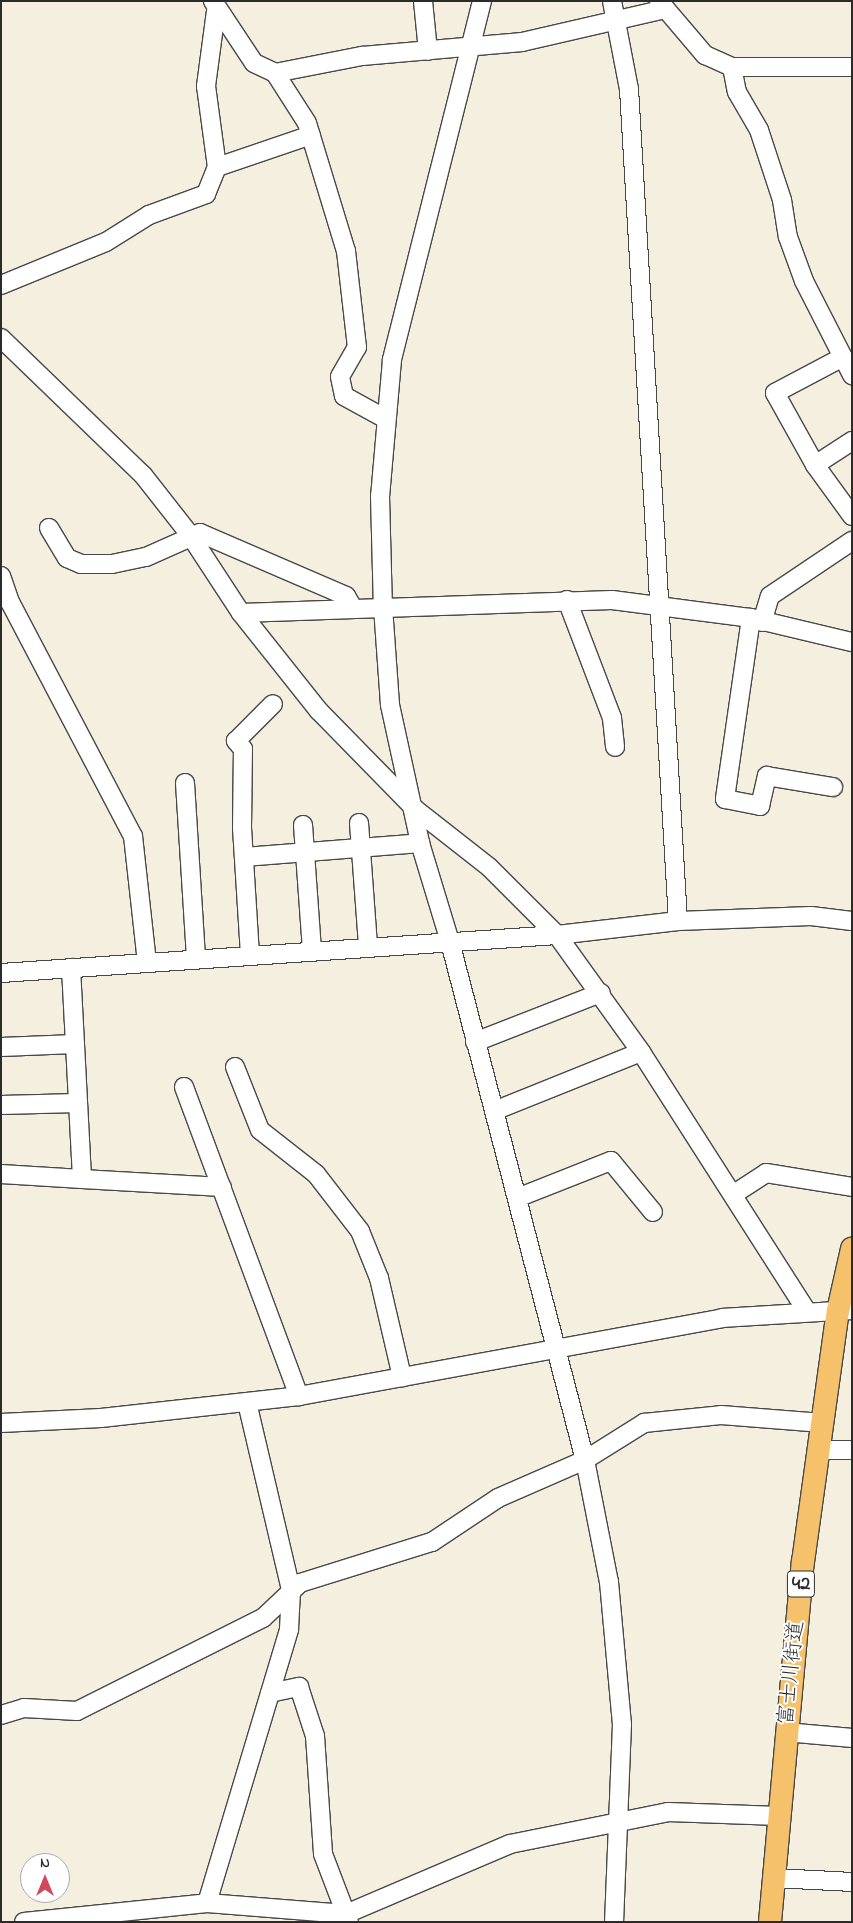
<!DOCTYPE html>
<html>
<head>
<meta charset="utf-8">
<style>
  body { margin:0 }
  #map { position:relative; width:853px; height:1923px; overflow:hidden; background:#f5efdf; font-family:"Indie Flower","Klee One",sans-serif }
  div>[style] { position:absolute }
  .roads { filter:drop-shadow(1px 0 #494846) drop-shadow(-1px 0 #494846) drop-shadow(0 1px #494846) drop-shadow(0 -1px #494846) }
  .minor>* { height:18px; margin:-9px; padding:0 9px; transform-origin:9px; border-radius:9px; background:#fff }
  .major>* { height:22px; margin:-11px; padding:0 11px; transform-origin:11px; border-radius:11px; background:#f5c16b }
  span { translate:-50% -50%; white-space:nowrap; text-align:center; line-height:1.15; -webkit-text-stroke:4px #fff; paint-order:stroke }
  .shield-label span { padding:1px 4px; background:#fff; border:1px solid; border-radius:4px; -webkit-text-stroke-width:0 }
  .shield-label { font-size:20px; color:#2b2b2b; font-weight:700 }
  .street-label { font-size:21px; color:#2b2b2b }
  .frame { position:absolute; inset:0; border:2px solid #2b2b2b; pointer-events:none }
  .north { position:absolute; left:20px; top:1853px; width:50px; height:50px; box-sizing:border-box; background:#fff; border:1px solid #aaa; border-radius:50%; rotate:0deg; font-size:14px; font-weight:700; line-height:20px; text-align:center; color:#2b2b2b }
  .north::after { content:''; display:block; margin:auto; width:18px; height:22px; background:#d1495b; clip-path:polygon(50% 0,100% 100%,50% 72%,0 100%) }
</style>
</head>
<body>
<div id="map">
  <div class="roads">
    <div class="minor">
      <i style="left:213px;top:1px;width:74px;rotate:56.5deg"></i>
      <i style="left:254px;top:63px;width:23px;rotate:25deg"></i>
      <i style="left:275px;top:73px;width:89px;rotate:-11.1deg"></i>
      <i style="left:362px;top:56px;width:161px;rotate:-5deg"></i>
      <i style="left:522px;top:42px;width:147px;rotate:-13deg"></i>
      <i style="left:423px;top:1px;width:50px;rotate:84.3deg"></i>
      <i style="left:482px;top:1px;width:370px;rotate:104.1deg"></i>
      <i style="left:392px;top:360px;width:137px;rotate:95deg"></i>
      <i style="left:380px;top:496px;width:111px;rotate:88.5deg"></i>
      <i style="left:383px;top:607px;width:98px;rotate:85.9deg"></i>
      <i style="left:390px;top:705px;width:141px;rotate:77.7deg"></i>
      <i style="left:420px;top:843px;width:103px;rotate:73.1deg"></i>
      <i style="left:450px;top:942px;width:535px;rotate:75.39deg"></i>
      <i style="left:585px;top:1460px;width:124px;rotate:78.9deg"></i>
      <i style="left:609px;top:1582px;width:143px;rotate:84.8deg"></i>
      <i style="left:622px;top:1724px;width:198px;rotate:92.3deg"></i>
      <i style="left:612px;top:1px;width:90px;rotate:79.1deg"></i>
      <i style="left:629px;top:89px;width:833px;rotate:86.63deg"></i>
      <i style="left:659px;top:1px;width:71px;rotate:49.6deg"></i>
      <i style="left:705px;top:55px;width:30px;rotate:24deg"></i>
      <i style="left:732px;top:67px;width:120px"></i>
      <i style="left:216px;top:11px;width:76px;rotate:97.6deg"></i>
      <i style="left:206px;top:86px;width:82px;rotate:82.3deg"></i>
      <i style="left:732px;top:67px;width:25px;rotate:79deg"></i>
      <i style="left:737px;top:92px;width:44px;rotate:59.9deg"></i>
      <i style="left:759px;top:130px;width:74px;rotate:71.8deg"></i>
      <i style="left:782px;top:200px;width:37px;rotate:81deg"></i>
      <i style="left:788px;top:237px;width:47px;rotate:70deg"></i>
      <i style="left:804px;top:281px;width:106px;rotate:62.9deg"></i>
      <i style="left:275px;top:73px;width:59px;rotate:57.4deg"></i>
      <i style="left:307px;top:123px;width:134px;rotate:73.1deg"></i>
      <i style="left:346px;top:251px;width:97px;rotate:83.5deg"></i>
      <i style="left:357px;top:347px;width:34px;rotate:120deg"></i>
      <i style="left:340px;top:377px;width:19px;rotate:78deg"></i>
      <i style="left:344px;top:396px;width:48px;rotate:28.7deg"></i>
      <i style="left:1px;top:285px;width:113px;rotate:-22.3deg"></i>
      <i style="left:106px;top:242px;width:51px;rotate:-32.1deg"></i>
      <i style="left:149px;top:215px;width:61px;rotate:-20.2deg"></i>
      <i style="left:206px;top:194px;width:29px;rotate:-68deg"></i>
      <i style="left:217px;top:167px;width:99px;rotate:-18.8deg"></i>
      <i style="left:1px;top:338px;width:197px;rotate:44deg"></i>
      <i style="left:143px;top:475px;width:76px;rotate:51.9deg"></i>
      <i style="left:190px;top:535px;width:93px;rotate:56.8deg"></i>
      <i style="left:241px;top:613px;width:125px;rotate:51.5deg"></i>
      <i style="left:319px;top:711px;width:137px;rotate:45.6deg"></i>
      <i style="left:415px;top:809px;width:94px;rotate:38.1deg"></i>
      <i style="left:489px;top:867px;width:96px;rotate:45deg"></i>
      <i style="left:557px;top:935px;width:144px;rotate:54.3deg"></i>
      <i style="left:641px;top:1052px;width:308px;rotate:57.4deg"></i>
      <i style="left:843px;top:357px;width:77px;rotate:152.1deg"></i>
      <i style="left:775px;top:393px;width:82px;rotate:60.9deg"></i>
      <i style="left:815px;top:465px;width:63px;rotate:54deg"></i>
      <i style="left:815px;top:465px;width:44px;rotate:-33deg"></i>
      <i style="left:49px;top:528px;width:35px;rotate:59deg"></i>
      <i style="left:67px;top:558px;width:15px;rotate:23deg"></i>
      <i style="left:81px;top:564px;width:31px"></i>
      <i style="left:112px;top:564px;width:35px;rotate:-12deg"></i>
      <i style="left:146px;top:557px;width:59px;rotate:-24deg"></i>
      <i style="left:200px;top:533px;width:159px;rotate:23.3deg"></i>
      <i style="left:346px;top:596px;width:14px;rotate:60deg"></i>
      <i style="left:1px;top:576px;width:28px;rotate:71deg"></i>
      <i style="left:10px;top:602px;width:264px;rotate:62.3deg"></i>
      <i style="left:133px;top:836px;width:127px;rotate:83.7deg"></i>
      <i style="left:567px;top:600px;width:126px;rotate:69.1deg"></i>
      <i style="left:612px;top:718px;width:29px;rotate:84deg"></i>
      <i style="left:241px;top:613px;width:371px;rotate:-2deg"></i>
      <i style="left:612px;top:600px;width:140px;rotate:7.4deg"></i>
      <i style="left:751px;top:618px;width:104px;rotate:13.4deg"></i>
      <i style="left:751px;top:618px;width:183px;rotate:98.2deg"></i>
      <i style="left:725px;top:799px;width:36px;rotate:11deg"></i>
      <i style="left:760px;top:806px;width:31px;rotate:-77deg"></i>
      <i style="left:767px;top:776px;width:67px;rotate:9.5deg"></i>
      <i style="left:762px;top:622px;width:27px;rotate:-73deg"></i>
      <i style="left:770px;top:596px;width:99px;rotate:-33.9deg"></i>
      <i style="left:185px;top:783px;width:176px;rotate:86.4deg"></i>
      <i style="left:359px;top:823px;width:124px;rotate:85.8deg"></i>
      <i style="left:303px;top:825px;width:126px;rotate:85.9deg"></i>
      <i style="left:244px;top:857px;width:177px;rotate:-4.5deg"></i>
      <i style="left:250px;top:955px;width:127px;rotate:-93.6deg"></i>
      <i style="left:242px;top:828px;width:79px;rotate:-89.3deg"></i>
      <i style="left:243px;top:749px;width:11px;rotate:-131deg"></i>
      <i style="left:236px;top:741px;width:52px;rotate:-45deg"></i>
      <i style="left:71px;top:968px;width:211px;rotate:87deg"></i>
      <i style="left:82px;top:1179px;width:140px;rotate:3.3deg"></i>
      <i style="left:1px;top:973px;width:557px;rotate:-3.91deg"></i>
      <i style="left:557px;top:935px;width:122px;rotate:-6.6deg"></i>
      <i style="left:678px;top:921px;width:133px;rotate:-2.2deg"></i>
      <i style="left:811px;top:916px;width:41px;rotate:7deg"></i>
      <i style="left:475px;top:1042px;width:135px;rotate:-21.3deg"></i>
      <i style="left:1px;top:1047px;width:74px;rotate:-2.3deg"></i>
      <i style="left:235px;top:1067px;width:68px;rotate:68.4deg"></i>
      <i style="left:260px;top:1130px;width:71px;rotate:38.2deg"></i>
      <i style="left:316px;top:1174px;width:72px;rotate:52.3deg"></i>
      <i style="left:360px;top:1231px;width:51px;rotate:68deg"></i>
      <i style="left:379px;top:1278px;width:102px;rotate:76.9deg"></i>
      <i style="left:184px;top:1087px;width:330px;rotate:69.6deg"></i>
      <i style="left:1px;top:1105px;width:77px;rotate:-1.5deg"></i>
      <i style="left:494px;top:1111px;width:158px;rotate:-21.9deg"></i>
      <i style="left:1px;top:1174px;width:81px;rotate:3.5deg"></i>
      <i style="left:734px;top:1194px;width:38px;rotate:-33deg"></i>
      <i style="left:766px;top:1173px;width:87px;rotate:9.2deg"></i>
      <i style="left:517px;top:1198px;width:101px;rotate:-21.5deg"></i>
      <i style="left:611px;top:1161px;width:66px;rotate:50.5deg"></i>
      <i style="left:1px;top:1423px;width:100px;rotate:-2.9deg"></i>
      <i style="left:101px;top:1418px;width:199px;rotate:-6.3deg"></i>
      <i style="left:299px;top:1396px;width:430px;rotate:-10.4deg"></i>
      <i style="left:722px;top:1318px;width:130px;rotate:-3.5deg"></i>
      <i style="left:819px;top:1450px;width:33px"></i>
      <i style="left:270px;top:1693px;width:30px;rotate:-12deg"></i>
      <i style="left:299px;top:1687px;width:52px;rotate:71.9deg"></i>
      <i style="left:315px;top:1736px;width:118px;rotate:86.1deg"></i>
      <i style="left:323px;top:1854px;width:73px;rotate:69.1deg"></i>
      <i style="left:1px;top:1715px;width:24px;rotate:-17deg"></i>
      <i style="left:24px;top:1708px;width:53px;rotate:3.2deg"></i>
      <i style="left:77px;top:1711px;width:208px;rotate:-26.6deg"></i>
      <i style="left:263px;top:1618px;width:51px;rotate:-43.4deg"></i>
      <i style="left:300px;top:1583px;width:138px;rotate:-17.3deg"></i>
      <i style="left:432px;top:1542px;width:79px;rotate:-33.7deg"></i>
      <i style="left:498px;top:1498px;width:95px;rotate:-23.6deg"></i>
      <i style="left:585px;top:1460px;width:70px;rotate:-32.1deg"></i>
      <i style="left:644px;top:1423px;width:77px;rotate:-5.9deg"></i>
      <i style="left:721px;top:1415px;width:102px;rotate:4.5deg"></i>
      <i style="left:786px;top:1732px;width:66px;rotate:5.2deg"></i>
      <i style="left:774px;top:1878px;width:78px;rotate:2.9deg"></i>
      <i style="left:207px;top:1903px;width:286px;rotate:-73.3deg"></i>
      <i style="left:289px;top:1629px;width:39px;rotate:-87deg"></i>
      <i style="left:291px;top:1590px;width:193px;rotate:-103.2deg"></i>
      <i style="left:24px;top:1922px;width:184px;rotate:-5.9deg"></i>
      <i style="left:207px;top:1903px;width:139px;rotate:4.5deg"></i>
      <i style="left:346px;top:1914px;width:178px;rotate:-23.1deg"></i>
      <i style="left:510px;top:1844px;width:161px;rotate:-11.4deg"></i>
      <i style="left:668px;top:1812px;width:111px;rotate:2.1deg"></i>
    </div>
    <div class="major">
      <i style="left:770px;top:1922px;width:362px;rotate:-84.8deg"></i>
      <i style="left:803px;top:1562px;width:253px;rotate:-82.1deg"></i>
      <i style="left:838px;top:1311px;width:64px;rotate:-77.3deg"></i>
    </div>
  </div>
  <div class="shield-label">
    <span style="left:801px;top:1584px">42</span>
  </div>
  <div class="street-label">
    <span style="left:792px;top:1673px;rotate:-84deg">富士川街道</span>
  </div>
  <div class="frame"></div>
  <div class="north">N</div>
</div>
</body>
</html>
